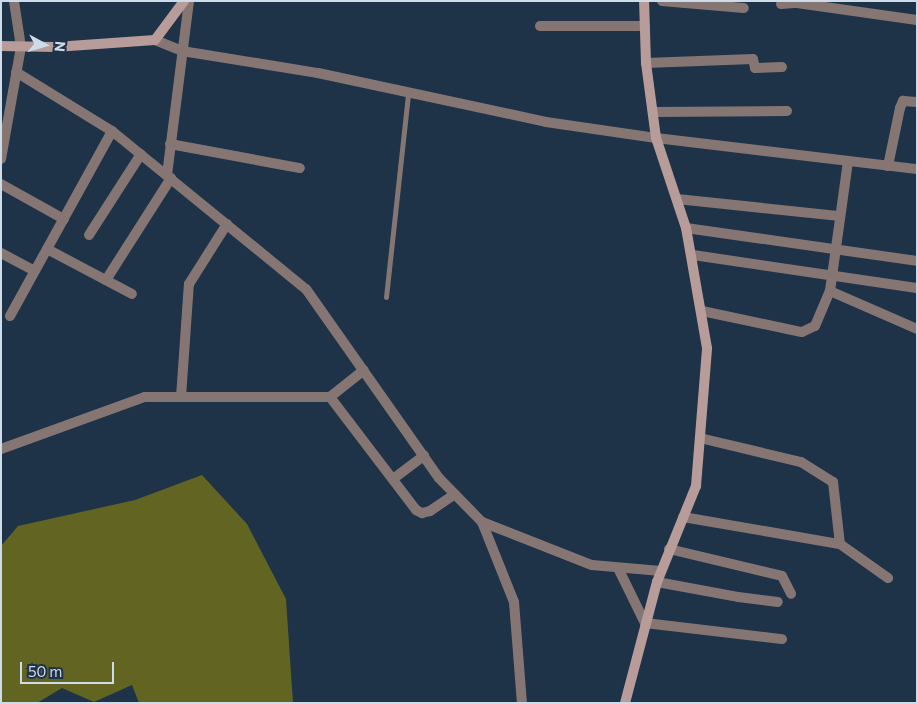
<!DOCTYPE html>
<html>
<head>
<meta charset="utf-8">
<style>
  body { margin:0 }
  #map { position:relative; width:918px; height:704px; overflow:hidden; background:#1e3248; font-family:Commissioner,sans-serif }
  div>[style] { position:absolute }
  .forest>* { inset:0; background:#626421 }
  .lane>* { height:5px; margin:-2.5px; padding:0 2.5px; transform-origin:2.5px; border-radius:2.5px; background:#867673 }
  .street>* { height:10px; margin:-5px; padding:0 5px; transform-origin:5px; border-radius:5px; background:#867673 }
  .secondary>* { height:10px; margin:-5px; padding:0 5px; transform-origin:5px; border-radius:5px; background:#b79c99 }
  span { translate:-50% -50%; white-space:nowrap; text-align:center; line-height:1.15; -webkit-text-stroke:4px #1e3248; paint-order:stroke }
  .frame { position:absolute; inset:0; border:2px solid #cedbe8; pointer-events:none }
  .north { position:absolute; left:20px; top:20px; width:50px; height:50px; -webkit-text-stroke:4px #1e3248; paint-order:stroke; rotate:96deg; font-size:14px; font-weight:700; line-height:20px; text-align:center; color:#cedbe8 }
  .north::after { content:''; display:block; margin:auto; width:18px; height:22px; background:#cedbe8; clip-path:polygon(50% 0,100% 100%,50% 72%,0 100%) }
  .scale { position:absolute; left:20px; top:662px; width:94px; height:22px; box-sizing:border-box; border:2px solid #cedbe8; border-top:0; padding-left:6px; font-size:15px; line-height:18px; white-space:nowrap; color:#cedbe8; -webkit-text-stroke:4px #1e3248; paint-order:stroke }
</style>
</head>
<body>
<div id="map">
  <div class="forest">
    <i style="clip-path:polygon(202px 475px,247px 524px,286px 599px,293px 703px,139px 703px,132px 685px,94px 702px,62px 688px,37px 703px,1px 703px,1px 546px,18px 526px,135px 500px)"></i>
  </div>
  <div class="lane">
    <i style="left:386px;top:297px;width:204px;rotate:-83.8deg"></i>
  </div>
  <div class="street">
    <i style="left:662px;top:1px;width:82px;rotate:4.9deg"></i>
    <i style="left:781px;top:4px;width:16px;rotate:-4deg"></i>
    <i style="left:797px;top:3px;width:121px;rotate:8.1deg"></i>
    <i style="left:540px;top:26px;width:105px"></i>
    <i style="left:155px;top:40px;width:29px;rotate:22deg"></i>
    <i style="left:182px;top:51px;width:138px;rotate:9.2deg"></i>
    <i style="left:318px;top:73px;width:233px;rotate:12.1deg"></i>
    <i style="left:546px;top:122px;width:111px;rotate:8.3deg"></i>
    <i style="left:656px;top:138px;width:263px;rotate:6.8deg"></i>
    <i style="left:646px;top:63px;width:107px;rotate:-2.1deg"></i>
    <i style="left:753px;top:59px;width:9px;rotate:77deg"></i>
    <i style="left:755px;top:68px;width:27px;rotate:-2deg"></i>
    <i style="left:16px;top:72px;width:113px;rotate:31.6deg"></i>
    <i style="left:112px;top:131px;width:250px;rotate:39.2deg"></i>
    <i style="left:306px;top:289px;width:231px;rotate:54.9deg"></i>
    <i style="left:439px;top:478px;width:62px;rotate:45.7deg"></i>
    <i style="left:482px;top:522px;width:118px;rotate:21.4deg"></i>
    <i style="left:592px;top:565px;width:69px;rotate:5deg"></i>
    <i style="left:653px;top:112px;width:134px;rotate:-0.4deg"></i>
    <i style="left:170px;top:144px;width:132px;rotate:10.5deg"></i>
    <i style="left:1px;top:159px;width:114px;rotate:-79.9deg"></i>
    <i style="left:21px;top:47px;width:47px;rotate:-98.7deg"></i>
    <i style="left:888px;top:166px;width:59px;rotate:-78.3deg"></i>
    <i style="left:900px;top:108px;width:8px;rotate:-67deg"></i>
    <i style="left:903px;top:101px;width:14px;rotate:4deg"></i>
    <i style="left:167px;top:175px;width:175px;rotate:-82.8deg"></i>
    <i style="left:1px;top:184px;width:72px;rotate:29.1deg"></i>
    <i style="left:677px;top:199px;width:164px;rotate:6deg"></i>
    <i style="left:686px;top:228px;width:233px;rotate:8.1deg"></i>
    <i style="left:89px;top:235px;width:96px;rotate:-57.3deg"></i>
    <i style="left:47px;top:249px;width:96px;rotate:27.9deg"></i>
    <i style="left:1px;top:253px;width:38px;rotate:28deg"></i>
    <i style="left:693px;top:255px;width:226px;rotate:8.4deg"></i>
    <i style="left:106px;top:280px;width:121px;rotate:-57.5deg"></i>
    <i style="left:830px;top:291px;width:95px;rotate:23.6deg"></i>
    <i style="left:702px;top:311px;width:102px;rotate:11.9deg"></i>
    <i style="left:802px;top:332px;width:14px;rotate:-25deg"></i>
    <i style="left:815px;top:326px;width:38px;rotate:-67deg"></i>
    <i style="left:830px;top:291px;width:131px;rotate:-82.1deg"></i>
    <i style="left:10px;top:316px;width:211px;rotate:-61.1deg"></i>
    <i style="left:181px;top:397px;width:113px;rotate:-86deg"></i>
    <i style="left:189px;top:284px;width:71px;rotate:-57.7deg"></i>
    <i style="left:330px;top:397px;width:142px;rotate:52.7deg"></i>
    <i style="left:416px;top:510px;width:7px;rotate:27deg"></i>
    <i style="left:422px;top:513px;width:8px;rotate:-14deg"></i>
    <i style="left:430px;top:511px;width:30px;rotate:-34deg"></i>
    <i style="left:700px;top:438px;width:104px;rotate:13.4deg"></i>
    <i style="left:801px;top:462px;width:38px;rotate:32deg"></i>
    <i style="left:833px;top:482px;width:62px;rotate:83.6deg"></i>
    <i style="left:840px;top:544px;width:59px;rotate:35.3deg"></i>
    <i style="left:1px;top:449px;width:153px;rotate:-19.9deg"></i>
    <i style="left:145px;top:397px;width:185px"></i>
    <i style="left:330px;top:397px;width:43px;rotate:-38.5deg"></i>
    <i style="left:393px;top:479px;width:39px;rotate:-37deg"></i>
    <i style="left:683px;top:517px;width:159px;rotate:9.8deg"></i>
    <i style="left:482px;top:522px;width:86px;rotate:68.2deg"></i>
    <i style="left:514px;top:602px;width:101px;rotate:85.5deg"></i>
    <i style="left:669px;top:549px;width:116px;rotate:13.4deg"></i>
    <i style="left:782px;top:576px;width:20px;rotate:63deg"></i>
    <i style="left:618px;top:568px;width:61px;rotate:63.9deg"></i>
    <i style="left:645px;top:623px;width:138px;rotate:6.7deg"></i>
    <i style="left:657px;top:582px;width:82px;rotate:10.5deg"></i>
    <i style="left:738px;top:597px;width:40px;rotate:7.1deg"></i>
  </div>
  <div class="secondary">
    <i style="left:1px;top:46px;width:54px;rotate:1.1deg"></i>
    <i style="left:55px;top:47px;width:100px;rotate:-4deg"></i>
    <i style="left:155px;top:40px;width:49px;rotate:-53.4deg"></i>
    <i style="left:625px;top:703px;width:125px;rotate:-75.2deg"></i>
    <i style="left:657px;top:582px;width:104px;rotate:-67.9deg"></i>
    <i style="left:696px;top:486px;width:138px;rotate:-85.4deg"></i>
    <i style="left:707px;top:348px;width:122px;rotate:-99.9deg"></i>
    <i style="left:686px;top:228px;width:95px;rotate:-108.4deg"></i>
    <i style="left:656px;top:138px;width:76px;rotate:-97.6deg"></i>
    <i style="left:646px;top:63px;width:62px;rotate:-91.8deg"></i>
  </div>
  <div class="frame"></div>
  <div class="north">N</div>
  <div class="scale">50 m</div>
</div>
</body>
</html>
